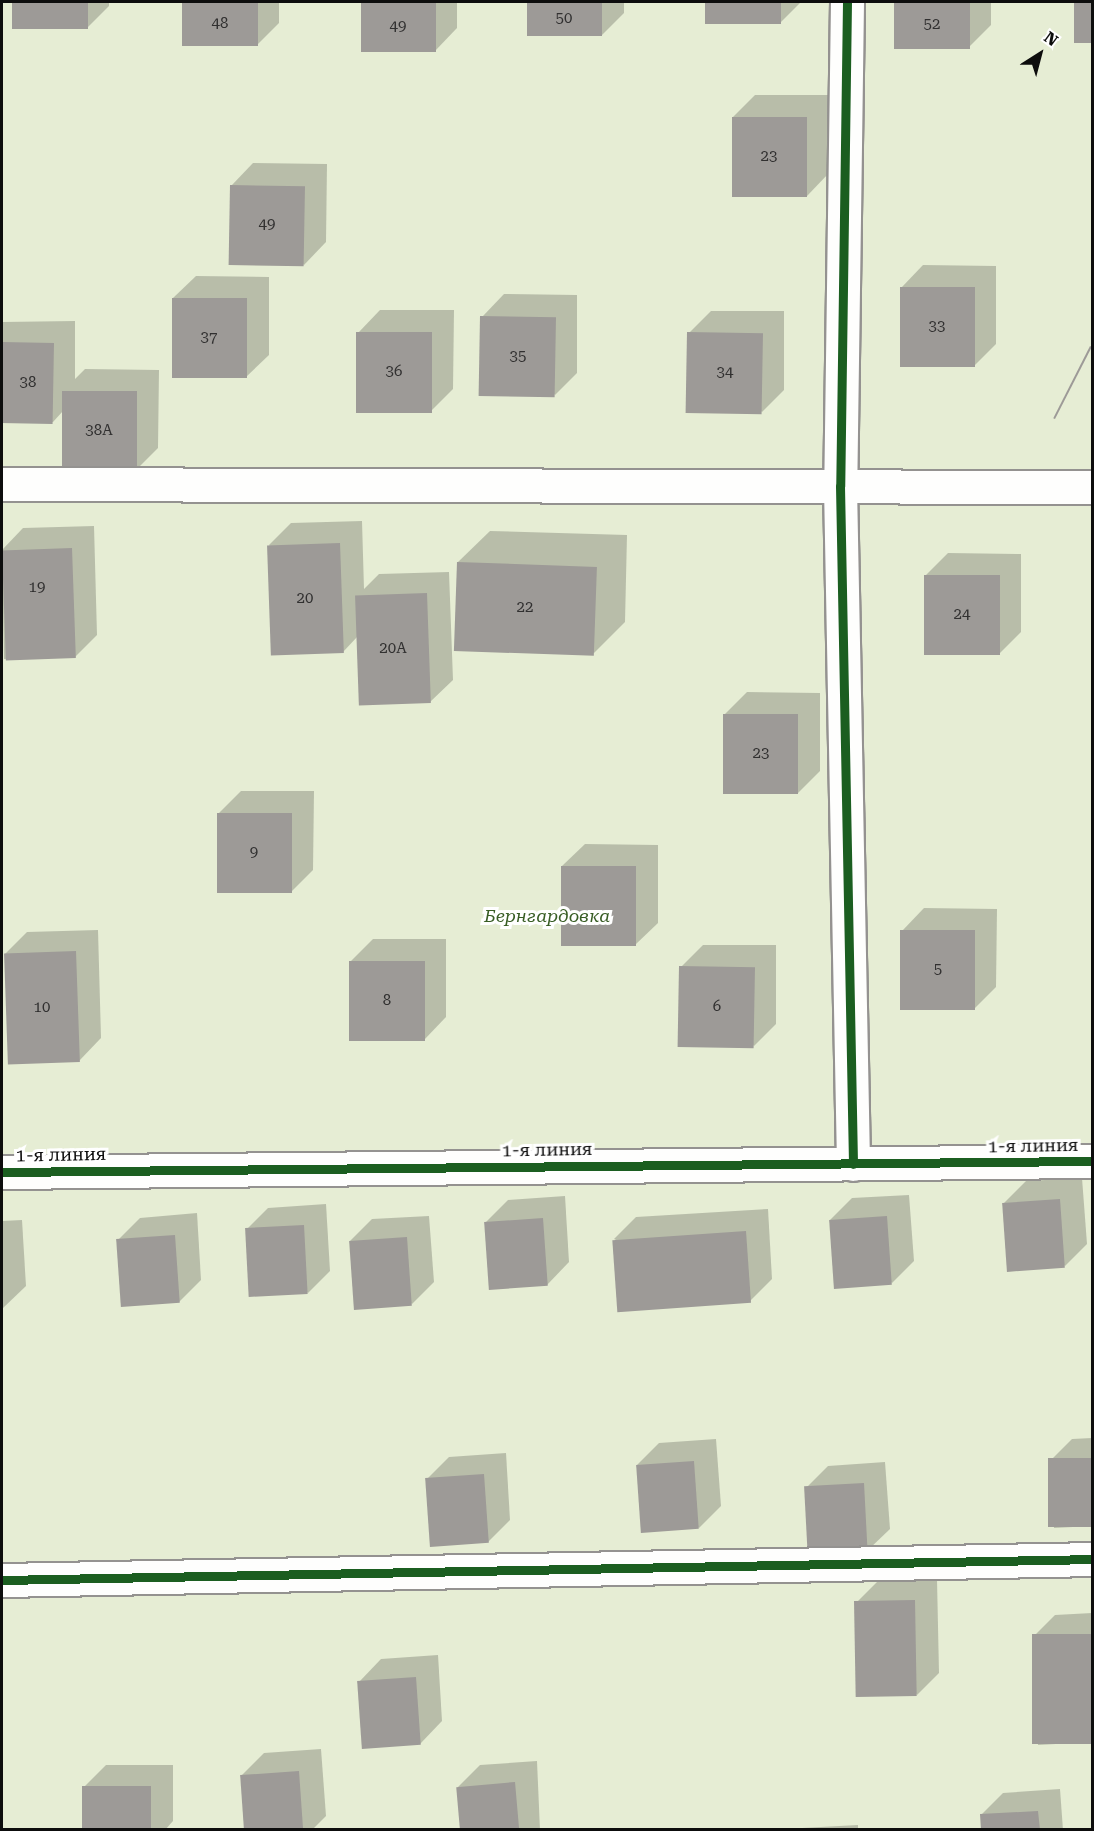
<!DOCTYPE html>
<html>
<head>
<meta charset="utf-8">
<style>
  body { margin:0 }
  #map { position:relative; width:1094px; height:1831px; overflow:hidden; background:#faf7f2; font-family:"Roboto Serif",serif }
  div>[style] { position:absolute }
  .green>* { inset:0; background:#e6edd4; transform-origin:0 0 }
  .shadow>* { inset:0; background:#0003; transform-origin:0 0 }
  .building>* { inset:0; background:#9d9a97; transform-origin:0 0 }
  .roads { filter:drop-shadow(2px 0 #949290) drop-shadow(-2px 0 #949290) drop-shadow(0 2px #949290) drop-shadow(0 -2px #949290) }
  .minor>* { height:33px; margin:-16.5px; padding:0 16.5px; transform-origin:16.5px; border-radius:16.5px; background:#fefefd }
  .cycleway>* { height:9px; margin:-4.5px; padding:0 4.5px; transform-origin:4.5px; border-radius:4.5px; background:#1b5e20 }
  span { translate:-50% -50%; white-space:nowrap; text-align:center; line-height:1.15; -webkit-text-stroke:6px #fff; paint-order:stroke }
  .number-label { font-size:15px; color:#313030 }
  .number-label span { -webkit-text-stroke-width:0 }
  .park-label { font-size:18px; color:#385d24; font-style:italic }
  .street-label { font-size:18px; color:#0d0d0d }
  .frame { position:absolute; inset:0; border:3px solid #0d0d0d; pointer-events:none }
  .north { position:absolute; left:1010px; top:24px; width:60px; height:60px; -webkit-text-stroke:4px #fff; paint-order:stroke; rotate:36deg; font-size:16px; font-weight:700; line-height:24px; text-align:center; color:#0d0d0d }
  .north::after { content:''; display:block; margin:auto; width:21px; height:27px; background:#0d0d0d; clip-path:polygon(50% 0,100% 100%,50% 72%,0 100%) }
</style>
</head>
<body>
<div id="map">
  <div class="green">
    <i style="left:2px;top:2px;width:1090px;height:1827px"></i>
  </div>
  <div class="shadow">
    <i style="clip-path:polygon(14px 2px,109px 2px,109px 6px,87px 28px,14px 27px)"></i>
    <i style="clip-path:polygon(184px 2px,279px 2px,279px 23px,257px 45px,184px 45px)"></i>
    <i style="clip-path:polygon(362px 2px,457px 2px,457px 28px,435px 51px,362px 50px)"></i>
    <i style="clip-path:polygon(528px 2px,624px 2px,624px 13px,602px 35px,528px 34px)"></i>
    <i style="clip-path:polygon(707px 2px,801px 2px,781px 22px,707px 22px)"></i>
    <i style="clip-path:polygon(896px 2px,991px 2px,991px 25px,969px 47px,895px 47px)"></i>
    <i style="left:1076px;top:2px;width:16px;height:39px"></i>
    <i style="clip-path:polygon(755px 95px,829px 95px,829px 173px,807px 196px,733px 117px)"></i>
    <i style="clip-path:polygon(253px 163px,327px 164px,326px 242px,304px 265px,231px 186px)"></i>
    <i style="clip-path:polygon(923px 265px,996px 266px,996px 344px,974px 366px,901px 288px)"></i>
    <i style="clip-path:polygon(196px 276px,269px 277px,269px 355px,246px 377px,173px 298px)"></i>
    <i style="clip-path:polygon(504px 294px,577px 295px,577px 373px,555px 395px,482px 317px)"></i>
    <i style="clip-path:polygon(380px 310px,454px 310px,453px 389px,431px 411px,358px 333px)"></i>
    <i style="clip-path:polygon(711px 311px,784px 311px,784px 390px,762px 412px,689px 333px)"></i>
    <i style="clip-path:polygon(75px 321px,75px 379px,85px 369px,159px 370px,158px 448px,136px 470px,63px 411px,53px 422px,2px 421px,2px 322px)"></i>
    <i style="clip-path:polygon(1092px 346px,1092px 425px,1091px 425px)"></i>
    <i style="clip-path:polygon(362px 521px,364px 589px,379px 574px,449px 572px,453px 680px,430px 702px,358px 636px,343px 652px,269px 545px,291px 523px)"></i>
    <i style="clip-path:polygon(94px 526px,97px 635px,75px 657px,4px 659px,2px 550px,23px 528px)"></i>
    <i style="clip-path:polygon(490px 531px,627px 535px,625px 622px,594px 653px,458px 562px)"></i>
    <i style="clip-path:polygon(948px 553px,1021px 554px,1021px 632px,999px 654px,926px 575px)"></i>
    <i style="clip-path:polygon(747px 692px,820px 693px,820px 771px,798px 793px,725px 714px)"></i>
    <i style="clip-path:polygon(241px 791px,314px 791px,313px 870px,291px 892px,219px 813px)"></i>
    <i style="clip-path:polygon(585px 844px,658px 845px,658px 923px,635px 945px,562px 866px)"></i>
    <i style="clip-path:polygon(924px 908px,997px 909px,996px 987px,974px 1009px,902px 931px)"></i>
    <i style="clip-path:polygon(98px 930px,101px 1038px,79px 1061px,5px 954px,27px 932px)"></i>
    <i style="clip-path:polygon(373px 939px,446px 939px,446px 1017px,424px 1040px,351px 961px)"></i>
    <i style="clip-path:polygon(703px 945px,776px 945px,776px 1024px,754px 1046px,681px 967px)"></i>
    <i style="clip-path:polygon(1082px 1178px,1087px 1244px,1065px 1266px,1004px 1203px,1026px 1181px)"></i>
    <i style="clip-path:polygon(909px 1195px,914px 1261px,892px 1283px,830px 1220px,852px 1198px)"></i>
    <i style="clip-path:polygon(565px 1196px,569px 1262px,547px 1285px,486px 1222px,508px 1200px)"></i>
    <i style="clip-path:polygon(326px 1204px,330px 1271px,308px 1293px,246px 1230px,268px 1208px)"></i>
    <i style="clip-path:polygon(768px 1209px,772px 1279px,750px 1301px,614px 1239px,636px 1217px)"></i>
    <i style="clip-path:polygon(197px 1213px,201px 1280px,179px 1302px,118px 1240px,140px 1218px)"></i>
    <i style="clip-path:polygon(429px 1216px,434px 1282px,412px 1304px,350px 1241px,372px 1219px)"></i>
    <i style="clip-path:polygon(22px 1220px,26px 1286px,2px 1309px,2px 1221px)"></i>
    <i style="clip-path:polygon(1092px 1438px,1092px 1526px,1054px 1528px,1050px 1461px,1072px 1439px)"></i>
    <i style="clip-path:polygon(716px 1439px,721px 1506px,699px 1528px,637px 1465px,659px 1443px)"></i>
    <i style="clip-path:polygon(506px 1453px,510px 1520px,488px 1542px,427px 1479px,449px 1457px)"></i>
    <i style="clip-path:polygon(885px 1462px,890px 1529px,867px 1551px,806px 1488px,828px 1466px)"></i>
    <i style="clip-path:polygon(937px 1579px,939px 1673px,917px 1695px,856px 1603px,878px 1581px)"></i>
    <i style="clip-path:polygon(1092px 1613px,1092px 1742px,1038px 1745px,1033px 1637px,1055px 1615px)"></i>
    <i style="clip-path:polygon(438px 1655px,442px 1721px,420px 1744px,359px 1682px,381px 1659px)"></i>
    <i style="clip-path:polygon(321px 1749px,326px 1816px,312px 1830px,245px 1830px,242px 1775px,264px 1753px)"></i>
    <i style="clip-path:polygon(537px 1761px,540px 1830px,461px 1830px,458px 1787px,480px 1765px)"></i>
    <i style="clip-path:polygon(106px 1765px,173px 1765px,173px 1821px,165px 1830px,84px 1830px,84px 1787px)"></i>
    <i style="clip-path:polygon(1060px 1789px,1063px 1830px,982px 1830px,981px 1815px,1003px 1793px)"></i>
    <i style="clip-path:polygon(858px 1825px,858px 1830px,800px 1830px,802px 1828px)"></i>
  </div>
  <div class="building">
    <i style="left:12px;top:2px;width:76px;height:27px"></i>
    <i style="left:182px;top:2px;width:76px;height:44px"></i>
    <i style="left:361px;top:2px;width:75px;height:50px"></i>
    <i style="left:527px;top:2px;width:75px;height:34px"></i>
    <i style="left:705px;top:2px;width:76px;height:22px"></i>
    <i style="left:894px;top:2px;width:76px;height:47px"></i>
    <i style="left:1074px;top:2px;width:18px;height:41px"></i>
    <i style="left:732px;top:117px;width:75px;height:80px"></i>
    <i style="left:230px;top:185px;width:75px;height:80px;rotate:1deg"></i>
    <i style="left:900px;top:287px;width:75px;height:80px"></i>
    <i style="left:172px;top:298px;width:75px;height:80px"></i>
    <i style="left:480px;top:316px;width:76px;height:80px;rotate:1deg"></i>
    <i style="left:356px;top:332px;width:76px;height:81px"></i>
    <i style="left:687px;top:332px;width:76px;height:81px;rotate:1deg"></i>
    <i style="left:2px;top:342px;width:52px;height:81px;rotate:1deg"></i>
    <i style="left:1090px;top:346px;width:2px;height:81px;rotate:27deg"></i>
    <i style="left:62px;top:391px;width:75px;height:80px"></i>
    <i style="left:340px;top:543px;width:110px;height:73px;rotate:88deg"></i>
    <i style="left:72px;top:548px;width:110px;height:70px;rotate:88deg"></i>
    <i style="left:457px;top:562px;width:140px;height:89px;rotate:2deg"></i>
    <i style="left:924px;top:575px;width:76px;height:80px"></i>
    <i style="left:427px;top:593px;width:110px;height:72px;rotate:88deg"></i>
    <i style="left:723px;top:714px;width:75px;height:80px"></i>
    <i style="left:217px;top:813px;width:75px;height:80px"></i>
    <i style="left:561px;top:866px;width:75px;height:80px"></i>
    <i style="left:900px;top:930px;width:75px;height:80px"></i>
    <i style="left:76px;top:951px;width:111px;height:72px;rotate:88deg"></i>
    <i style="left:349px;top:961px;width:76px;height:80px"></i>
    <i style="left:679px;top:966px;width:76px;height:81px;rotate:1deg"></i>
    <i style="left:1060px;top:1199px;width:69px;height:58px;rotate:86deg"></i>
    <i style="left:887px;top:1216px;width:69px;height:58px;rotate:86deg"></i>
    <i style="left:543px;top:1218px;width:68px;height:59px;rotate:86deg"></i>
    <i style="left:304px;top:1225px;width:69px;height:59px;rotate:87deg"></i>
    <i style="left:746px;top:1231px;width:72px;height:134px;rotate:86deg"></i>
    <i style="left:175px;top:1235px;width:68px;height:59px;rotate:86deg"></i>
    <i style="left:407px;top:1237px;width:69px;height:58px;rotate:86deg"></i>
    <i style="left:1092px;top:1458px;width:69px;height:44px;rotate:90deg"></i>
    <i style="left:694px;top:1461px;width:68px;height:58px;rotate:86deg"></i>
    <i style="left:484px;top:1474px;width:69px;height:59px;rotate:86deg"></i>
    <i style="left:864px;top:1483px;width:69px;height:60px;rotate:87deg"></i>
    <i style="left:915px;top:1600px;width:96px;height:61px;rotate:89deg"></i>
    <i style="left:1092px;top:1634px;width:110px;height:60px;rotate:90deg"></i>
    <i style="left:416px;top:1677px;width:68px;height:59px;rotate:86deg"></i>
    <i style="left:299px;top:1771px;width:59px;height:59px;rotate:86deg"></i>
    <i style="left:515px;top:1782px;width:48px;height:59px;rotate:85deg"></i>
    <i style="left:82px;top:1786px;width:69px;height:44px"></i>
    <i style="clip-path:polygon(1038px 1811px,1040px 1830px,981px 1830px,980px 1814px)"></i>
  </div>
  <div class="roads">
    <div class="minor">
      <i style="left:847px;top:2px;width:484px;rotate:90.8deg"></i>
      <i style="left:840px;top:486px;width:678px;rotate:88.9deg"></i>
      <i style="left:2px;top:484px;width:1090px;rotate:0.16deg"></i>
      <i style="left:2px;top:1172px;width:1090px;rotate:-0.58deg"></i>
      <i style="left:2px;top:1580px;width:1090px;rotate:-1.1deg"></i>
    </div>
  </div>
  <div class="cycleway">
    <i style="left:847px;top:2px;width:484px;rotate:90.8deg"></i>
    <i style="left:840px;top:486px;width:678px;rotate:88.9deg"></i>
    <i style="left:2px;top:1172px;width:1090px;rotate:-0.58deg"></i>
    <i style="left:2px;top:1580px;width:1090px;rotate:-1.1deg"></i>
  </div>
  <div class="number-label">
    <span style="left:564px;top:19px">50</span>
    <span style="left:220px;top:24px">48</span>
    <span style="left:932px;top:25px">52</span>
    <span style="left:398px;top:27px">49</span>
    <span style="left:769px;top:157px">23</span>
    <span style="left:267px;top:225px">49</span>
    <span style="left:937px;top:327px">33</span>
    <span style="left:209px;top:338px">37</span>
    <span style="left:518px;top:357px">35</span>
    <span style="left:394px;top:372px">36</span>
    <span style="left:725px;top:373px">34</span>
    <span style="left:28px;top:383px">38</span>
    <span style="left:99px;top:431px">38А</span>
    <span style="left:37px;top:588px">19</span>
    <span style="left:305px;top:599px">20</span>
    <span style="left:525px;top:608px">22</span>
    <span style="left:962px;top:615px">24</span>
    <span style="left:393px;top:649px">20А</span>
    <span style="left:761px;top:754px">23</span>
    <span style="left:254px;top:853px">9</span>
    <span style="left:938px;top:970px">5</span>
    <span style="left:387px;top:1001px">8</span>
    <span style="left:717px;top:1007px">6</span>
    <span style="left:42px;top:1008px">10</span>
  </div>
  <div class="park-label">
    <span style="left:547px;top:916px">Бернгардовка</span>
  </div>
  <div class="street-label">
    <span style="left:1033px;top:1146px;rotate:-1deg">1-я линия</span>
    <span style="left:547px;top:1150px;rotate:-1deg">1-я линия</span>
    <span style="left:61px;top:1155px;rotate:-1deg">1-я линия</span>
  </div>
  <div class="frame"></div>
  <div class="north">N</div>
</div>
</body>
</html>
